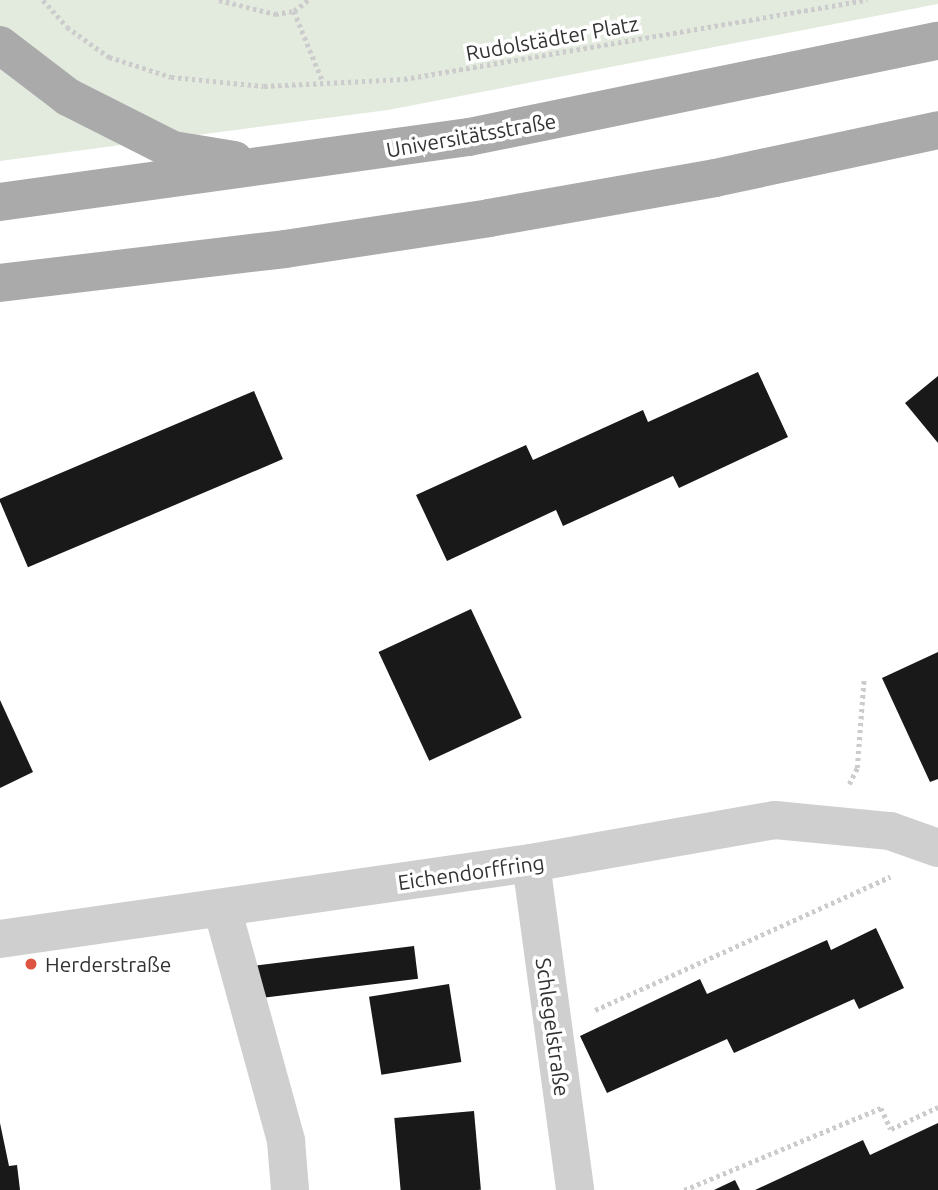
<!DOCTYPE html>
<html>
<head>
<meta charset="utf-8">
<style>
  body { margin:0 }
  #map { position:relative; width:938px; height:1190px; overflow:hidden; background:#fff; font-family:Ubuntu,sans-serif }
  div>[style] { position:absolute }
  .green>* { inset:0; background:#e3ebdf }
  .building>* { inset:0; background:#191919; transform-origin:0 0 }
  .path>* { height:4.5px; margin-top:-2.25px; transform-origin:0; background:repeating-linear-gradient(90deg,#ccc 0 3.5px,transparent 0 7px) }
  .minor>* { height:38px; margin:-19px; padding:0 19px; transform-origin:19px; border-radius:19px; background:#cfcfcf }
  .major>* { height:38px; margin:-19px; padding:0 19px; transform-origin:19px; border-radius:19px; background:#aaa }
  .dots>* { width:19px; height:19px; translate:-50% -50%; box-sizing:border-box; border:4px solid #fff; border-radius:50% }
  span { translate:-50% -50%; white-space:nowrap; text-align:center; line-height:1.15; -webkit-text-stroke:7px #fff; paint-order:stroke }
  .street-label { font-size:21px; color:#323232 }
  .poi-label { font-size:21px; color:#323232 }
  .left { translate:0 -50%; text-align:left }
</style>
</head>
<body>
<div id="map">
  <div class="green">
    <i style="clip-path:polygon(0 0,938px 0,938px 4px,388px 110px,0 161px)"></i>
  </div>
  <div class="building">
    <i style="clip-path:polygon(758px 372px,788px 437px,679px 488px,673px 476px,563px 526px,556px 510px,447px 561px,416px 495px,526px 445px,533px 460px,643px 410px,648px 422px)"></i>
    <i style="clip-path:polygon(938px 376px,938px 443px,905px 403px)"></i>
    <i style="left:254px;top:391px;width:74px;height:277px;rotate:67deg"></i>
    <i style="left:471px;top:609px;width:120px;height:102px;rotate:65deg"></i>
    <i style="clip-path:polygon(938px 652px,938px 779px,930px 782px,882px 678px)"></i>
    <i style="clip-path:polygon(0 700px,33px 772px,0 788px)"></i>
    <i style="clip-path:polygon(876px 928px,904px 988px,859px 1009px,854px 999px,734px 1053px,727px 1039px,607px 1093px,580px 1036px,700px 979px,707px 994px,827px 940px,831px 950px)"></i>
    <i style="left:414px;top:946px;width:33px;height:162px;rotate:83deg"></i>
    <i style="left:449px;top:984px;width:79px;height:81px;rotate:81deg"></i>
    <i style="left:474px;top:1111px;width:79px;height:80px;rotate:85deg"></i>
    <i style="clip-path:polygon(0 1123px,9px 1166px,17px 1165px,20px 1190px,0 1190px)"></i>
    <i style="clip-path:polygon(938px 1123px,938px 1190px,755px 1190px,863px 1140px,870px 1155px)"></i>
    <i style="clip-path:polygon(735px 1180px,740px 1190px,714px 1190px)"></i>
  </div>
  <div class="path">
    <i style="left:43px;top:0;width:36px;rotate:48deg"></i>
    <i style="left:67px;top:27px;width:52px;rotate:35.5deg"></i>
    <i style="left:109px;top:57px;width:65px;rotate:17.9deg"></i>
    <i style="left:171px;top:77px;width:93px;rotate:5.5deg"></i>
    <i style="left:264px;top:86px;width:140px;rotate:-2.9deg"></i>
    <i style="left:404px;top:79px;width:470px;rotate:-9.7deg"></i>
    <i style="left:219px;top:0;width:58px;rotate:14deg"></i>
    <i style="left:275px;top:14px;width:19px;rotate:-9deg"></i>
    <i style="left:294px;top:11px;width:18px;rotate:-38deg"></i>
    <i style="left:294px;top:11px;width:77px;rotate:67.8deg"></i>
    <i style="left:849px;top:784px;width:18px;rotate:-63deg"></i>
    <i style="left:857px;top:768px;width:90px;rotate:-85.6deg"></i>
    <i style="left:595px;top:1010px;width:324px;rotate:-24.3deg"></i>
    <i style="left:684px;top:1190px;width:213px;rotate:-22.6deg"></i>
    <i style="left:881px;top:1108px;width:23px;rotate:65deg"></i>
    <i style="left:891px;top:1129px;width:52px;rotate:-25.1deg"></i>
  </div>
  <div class="minor">
    <i style="left:531px;top:863px;width:330px;rotate:82.3deg"></i>
    <i style="left:222px;top:908px;width:242px;rotate:74.6deg"></i>
    <i style="left:286px;top:1141px;width:49px;rotate:85.3deg"></i>
    <i style="left:0;top:939px;width:536px;rotate:-8.15deg"></i>
    <i style="left:531px;top:863px;width:248px;rotate:-10deg"></i>
    <i style="left:775px;top:820px;width:116px;rotate:5.5deg"></i>
    <i style="left:890px;top:831px;width:51px;rotate:19.5deg"></i>
  </div>
  <div class="major">
    <i style="left:0;top:45px;width:86px;rotate:37.4deg"></i>
    <i style="left:68px;top:97px;width:118px;rotate:26.8deg"></i>
    <i style="left:173px;top:150px;width:62px;rotate:9.3deg"></i>
    <i style="left:0;top:202px;width:473px;rotate:-7.9deg"></i>
    <i style="left:469px;top:137px;width:479px;rotate:-11.6deg"></i>
    <i style="left:0;top:283px;width:287px;rotate:-6.8deg"></i>
    <i style="left:285px;top:249px;width:206px;rotate:-8.6deg"></i>
    <i style="left:489px;top:218px;width:230px;rotate:-10deg"></i>
    <i style="left:715px;top:178px;width:228px;rotate:-12.1deg"></i>
  </div>
  <div class="dots">
    <i style="left:31px;top:964px;background:#dd5440"></i>
  </div>
  <div class="street-label">
    <span style="left:552px;top:38px;rotate:-10deg">Rudolstädter Platz</span>
    <span style="left:471px;top:135px;rotate:-10deg">Universitätsstraße</span>
    <span style="left:471px;top:872px;rotate:-8deg">Eichendorffring</span>
    <span style="left:553px;top:1027px;rotate:82deg">Schlegelstraße</span>
  </div>
  <div class="poi-label">
    <span class="left" style="left:45px;top:964px">Herderstraße</span>
  </div>
</div>
</body>
</html>
